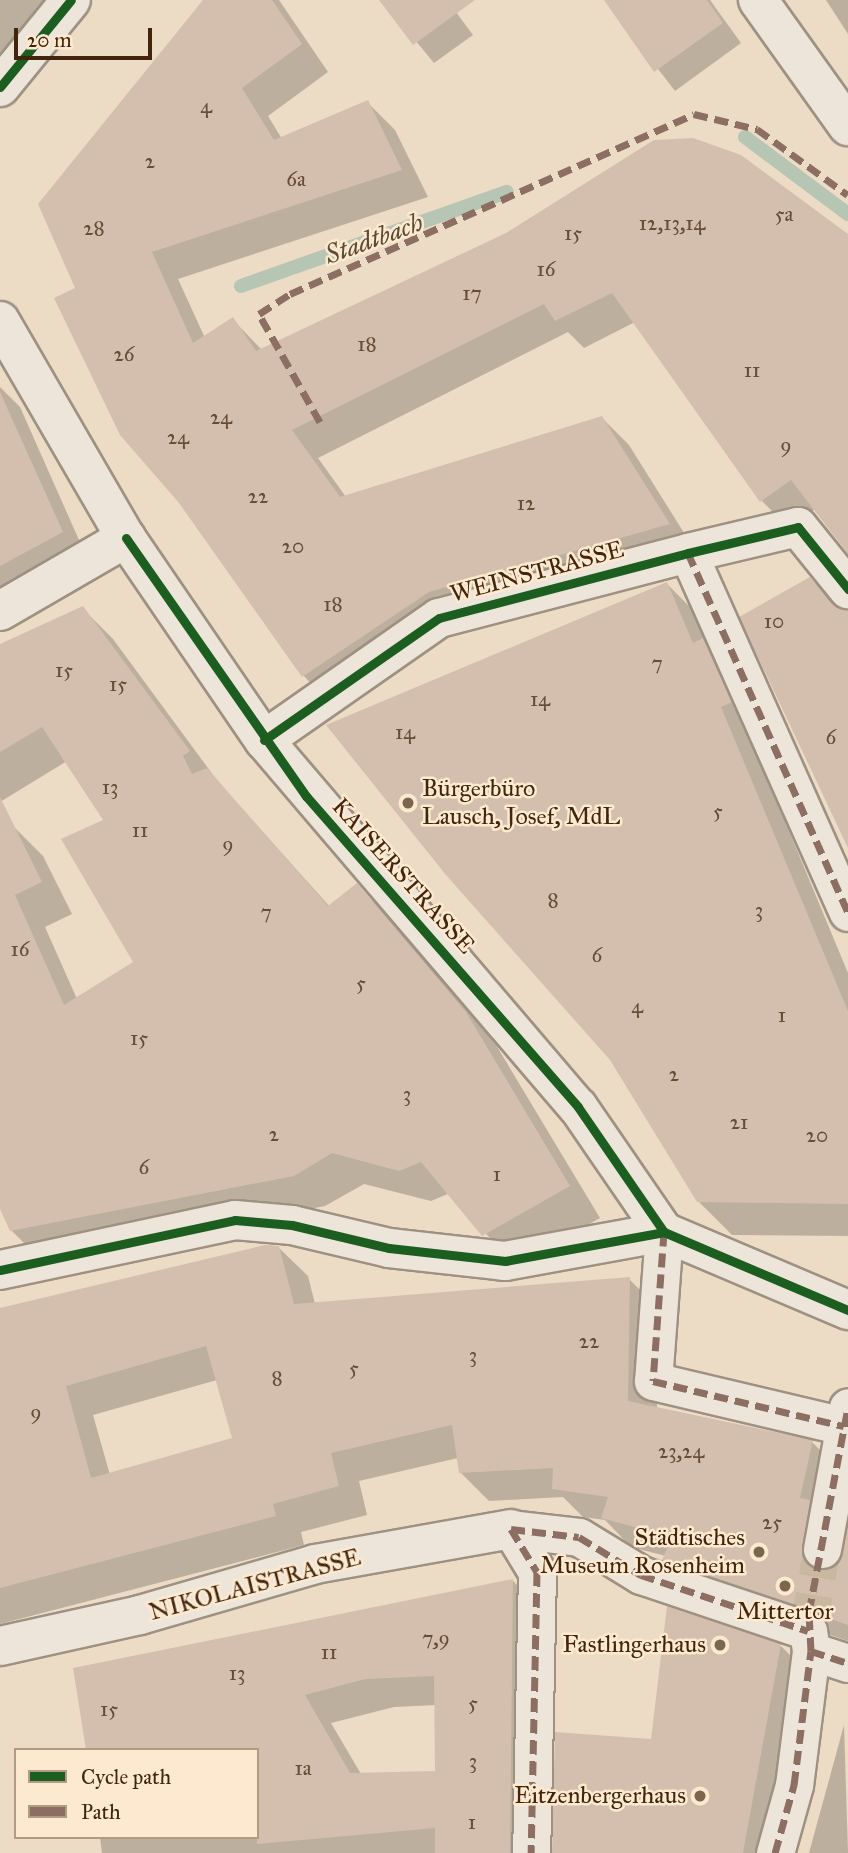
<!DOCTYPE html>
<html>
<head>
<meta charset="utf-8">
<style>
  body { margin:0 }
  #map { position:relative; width:848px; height:1853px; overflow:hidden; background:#ecdbc5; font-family:"IM FELL Great Primer",serif }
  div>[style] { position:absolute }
  .shadow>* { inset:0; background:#0003 }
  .stream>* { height:14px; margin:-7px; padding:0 7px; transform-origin:7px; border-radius:7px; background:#b6c5b4 }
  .building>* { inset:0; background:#d4bfae }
  .pedestrian-tunnel>* { height:37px; margin-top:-18.5px; transform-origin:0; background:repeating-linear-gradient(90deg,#cab7a0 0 37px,transparent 0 55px) }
  .roads { filter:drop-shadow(2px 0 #9e9182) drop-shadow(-2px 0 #9e9182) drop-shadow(0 2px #9e9182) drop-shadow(0 -2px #9e9182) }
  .pedestrian>* { height:37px; margin:-18.5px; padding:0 18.5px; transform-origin:18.5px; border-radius:18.5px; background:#eee5da }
  .minor>* { height:38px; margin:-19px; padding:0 19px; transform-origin:19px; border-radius:19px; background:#eee5da }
  .tertiary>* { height:38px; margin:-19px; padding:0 19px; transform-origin:19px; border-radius:19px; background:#eee5da }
  .quiet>* { height:7px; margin-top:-3.5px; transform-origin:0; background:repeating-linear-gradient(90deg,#8d6e63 0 14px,transparent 0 21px) }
  .cycleway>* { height:9px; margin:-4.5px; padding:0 4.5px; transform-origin:4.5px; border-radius:4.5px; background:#1b5e20 }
  .dots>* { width:19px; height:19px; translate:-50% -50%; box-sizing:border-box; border:4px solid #fce9d0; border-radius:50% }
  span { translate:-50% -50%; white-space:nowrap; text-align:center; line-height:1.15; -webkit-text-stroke:5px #fce9d0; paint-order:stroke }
  .number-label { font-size:21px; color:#674c36 }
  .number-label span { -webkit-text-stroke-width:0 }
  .street-label { font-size:24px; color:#43250e }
  .poi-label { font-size:24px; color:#43250e }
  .left { translate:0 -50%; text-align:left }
  .right { translate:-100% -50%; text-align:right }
  .water-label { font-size:26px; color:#5a4b36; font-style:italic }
  .legend { position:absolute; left:14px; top:1748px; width:245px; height:91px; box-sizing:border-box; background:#fce9d0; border:2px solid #b29b82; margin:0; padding:9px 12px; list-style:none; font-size:21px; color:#43250e }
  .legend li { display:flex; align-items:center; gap:14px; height:35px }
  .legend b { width:35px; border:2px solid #b29b82 }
  .scale { position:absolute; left:14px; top:28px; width:138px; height:32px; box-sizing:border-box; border:4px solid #43250e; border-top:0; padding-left:9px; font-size:21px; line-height:24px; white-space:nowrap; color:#43250e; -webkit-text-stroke:5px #fce9d0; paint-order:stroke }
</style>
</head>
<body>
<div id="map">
  <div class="shadow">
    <i style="clip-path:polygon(0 0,45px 0,0 53px)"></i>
    <i style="clip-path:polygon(207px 0,279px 0,328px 72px,268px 116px,282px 139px,367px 102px,395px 130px,428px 197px,178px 279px,205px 338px,233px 320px,262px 350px,848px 237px,848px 551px,815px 509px,789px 528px,762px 501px,635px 322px,584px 348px,568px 332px,318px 458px,346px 497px,602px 418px,629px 445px,696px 552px,456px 619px,330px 703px,303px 675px,77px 289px)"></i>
    <i style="clip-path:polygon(382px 0,447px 0,473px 35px,434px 63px)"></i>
    <i style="clip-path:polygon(605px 0,710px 0,741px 43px,675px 91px)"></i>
    <i style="clip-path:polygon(826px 0,848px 0,848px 34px)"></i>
    <i style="clip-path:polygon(0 387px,20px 407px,87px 558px,0 601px)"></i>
    <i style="clip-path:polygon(810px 579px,848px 611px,848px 839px,742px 617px)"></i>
    <i style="clip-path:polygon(667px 584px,700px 617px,848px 973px,848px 1236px,732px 1235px,698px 1201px)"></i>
    <i style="clip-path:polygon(82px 608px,113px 639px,219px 783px,330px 907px,357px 885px,387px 916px,496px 1045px,600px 1218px,515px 1266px,450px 1193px,431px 1201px,364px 1184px,325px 1206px,42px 1261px,11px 1230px,0 1205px,0 829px,12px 825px,43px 856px,72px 914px,45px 927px,77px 999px,135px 963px,106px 821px,67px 761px,0 802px,0 646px)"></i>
    <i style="clip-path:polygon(evenodd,279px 1248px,308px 1276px,315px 1304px,629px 1279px,658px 1308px,657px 1409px,812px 1442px,840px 1470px,830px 1570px,840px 1563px,848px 1528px,848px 1641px,693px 1588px,666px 1556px,631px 1547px,605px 1520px,583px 1517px,563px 1497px,489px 1501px,460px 1472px,458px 1458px,359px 1481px,367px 1515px,301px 1532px,304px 1545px,0 1624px,0 1310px,279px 1248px,217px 1380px,234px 1440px,110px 1475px,93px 1415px,217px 1380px)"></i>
    <i style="clip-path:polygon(evenodd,513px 1581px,541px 1609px,538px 1853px,102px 1853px,100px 1837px,257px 1837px,257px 1750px,87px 1750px,513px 1581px,436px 1705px,437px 1773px,361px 1774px,331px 1723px,394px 1707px,436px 1705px)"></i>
    <i style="clip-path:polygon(781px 1646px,809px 1674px,777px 1853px,554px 1853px,653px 1741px)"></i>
    <i style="clip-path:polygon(844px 1725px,848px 1853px,809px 1853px)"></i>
  </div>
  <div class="stream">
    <i style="left:745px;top:137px;width:129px;rotate:36.8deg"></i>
    <i style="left:241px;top:286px;width:282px;rotate:-19.5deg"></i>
  </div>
  <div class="building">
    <i style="clip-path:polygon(203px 0,272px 0,302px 44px,242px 88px,274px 140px,368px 100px,402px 170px,152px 252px,193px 343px,233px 317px,256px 351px,506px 233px,654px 140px,693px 138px,741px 155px,848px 234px,848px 554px,791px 480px,760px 502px,612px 293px,555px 321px,544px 304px,292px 430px,340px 497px,602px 416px,670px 524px,429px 592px,302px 677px,179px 503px,120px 435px,54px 298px,75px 288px,38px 204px)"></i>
    <i style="clip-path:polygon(379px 0,475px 0,413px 45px)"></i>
    <i style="clip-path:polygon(604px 0,707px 0,723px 23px,654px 72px)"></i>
    <i style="clip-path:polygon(0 392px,63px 532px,0 566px)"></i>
    <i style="clip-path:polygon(810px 577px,831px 603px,848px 610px,848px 848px,739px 617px)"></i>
    <i style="clip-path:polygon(667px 582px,693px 643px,703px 638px,732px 702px,721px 707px,848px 1011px,848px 1204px,697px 1202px,610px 1060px,446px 875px,326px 725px)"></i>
    <i style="clip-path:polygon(83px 606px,190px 751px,183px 756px,192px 774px,207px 768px,328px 906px,357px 883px,466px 1012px,570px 1186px,482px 1236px,421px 1162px,399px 1171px,332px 1153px,294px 1176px,10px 1231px,0 1209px,0 797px,42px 882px,15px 895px,64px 1005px,133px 962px,61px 839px,103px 820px,42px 727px,0 752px,0 644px)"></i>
    <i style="clip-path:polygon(evenodd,265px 1245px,279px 1246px,294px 1304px,630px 1277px,628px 1401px,813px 1440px,800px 1498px,810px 1500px,802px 1555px,818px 1569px,837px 1563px,848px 1524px,848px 1625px,662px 1560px,672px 1537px,601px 1518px,608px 1497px,552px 1489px,553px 1468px,459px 1473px,452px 1425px,331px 1453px,339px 1486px,273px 1504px,276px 1516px,0 1588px,0 1308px,265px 1245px,206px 1346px,232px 1438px,91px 1478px,66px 1386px,206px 1346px)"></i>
    <i style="clip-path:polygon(evenodd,513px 1579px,510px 1853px,435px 1853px,435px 1828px,257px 1844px,257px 1750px,86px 1750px,73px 1668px,513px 1579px,434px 1676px,435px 1771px,350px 1773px,305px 1695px,365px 1679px,434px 1676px)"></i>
    <i style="clip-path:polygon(667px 1606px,781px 1644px,743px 1853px,552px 1853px,555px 1732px,651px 1739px)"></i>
  </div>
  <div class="pedestrian-tunnel">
    <i style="left:808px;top:1631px;width:83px;rotate:-80.3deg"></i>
  </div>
  <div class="roads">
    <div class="pedestrian">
      <i style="left:688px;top:553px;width:393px;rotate:66deg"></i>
      <i style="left:664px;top:1232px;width:149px;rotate:94.2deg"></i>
      <i style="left:653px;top:1381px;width:196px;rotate:13.3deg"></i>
      <i style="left:511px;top:1529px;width:68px;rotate:6.7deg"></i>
      <i style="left:579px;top:1537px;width:73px;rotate:31.5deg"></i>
      <i style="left:641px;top:1575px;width:176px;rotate:18.5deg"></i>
      <i style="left:808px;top:1631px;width:20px;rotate:81deg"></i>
      <i style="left:811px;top:1651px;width:135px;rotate:97.2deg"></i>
      <i style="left:794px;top:1785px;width:71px;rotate:105.6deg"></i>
      <i style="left:511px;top:1529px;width:50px;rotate:58.8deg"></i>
      <i style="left:537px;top:1572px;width:281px;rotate:91.2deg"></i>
      <i style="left:822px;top:1549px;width:144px;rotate:-79.6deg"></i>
      <i style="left:811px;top:1651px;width:39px;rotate:18deg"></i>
    </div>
    <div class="minor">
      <i style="left:758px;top:0;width:155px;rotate:54.5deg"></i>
      <i style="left:0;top:321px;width:251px;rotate:59.9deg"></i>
      <i style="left:126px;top:538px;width:245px;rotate:55.7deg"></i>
      <i style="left:264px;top:740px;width:483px;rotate:49.5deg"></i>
      <i style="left:578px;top:1107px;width:152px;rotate:55.5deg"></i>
      <i style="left:0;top:611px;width:146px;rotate:-30.1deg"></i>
      <i style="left:264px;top:740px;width:213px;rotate:-34.9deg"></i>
      <i style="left:439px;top:618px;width:257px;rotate:-14.6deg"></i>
      <i style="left:688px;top:553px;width:113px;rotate:-13.3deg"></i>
      <i style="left:798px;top:527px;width:80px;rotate:51.1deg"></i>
      <i style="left:664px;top:1232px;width:200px;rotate:23deg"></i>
      <i style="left:0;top:1270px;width:240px;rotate:-12deg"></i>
      <i style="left:235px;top:1220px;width:57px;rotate:5deg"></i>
      <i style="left:292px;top:1225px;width:100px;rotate:13.3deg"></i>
      <i style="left:389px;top:1248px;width:117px;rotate:6.4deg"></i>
      <i style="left:505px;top:1261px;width:162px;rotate:-10.3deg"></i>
      <i style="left:0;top:1646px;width:143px;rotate:-12.5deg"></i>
      <i style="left:140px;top:1615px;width:182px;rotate:-16.2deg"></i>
      <i style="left:315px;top:1564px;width:199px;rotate:-10.1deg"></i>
    </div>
    <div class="tertiary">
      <i style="left:0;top:87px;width:112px;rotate:-50.8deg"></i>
    </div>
  </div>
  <div class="quiet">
    <i style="left:320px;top:422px;width:124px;rotate:-119.5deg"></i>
    <i style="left:259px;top:314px;width:37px;rotate:-33deg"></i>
    <i style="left:290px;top:294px;width:442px;rotate:-24deg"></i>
    <i style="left:694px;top:114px;width:65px;rotate:13.4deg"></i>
    <i style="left:757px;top:129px;width:112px;rotate:36deg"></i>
    <i style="left:688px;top:553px;width:393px;rotate:66deg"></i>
    <i style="left:664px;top:1232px;width:149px;rotate:94.2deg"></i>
    <i style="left:653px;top:1381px;width:196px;rotate:13.3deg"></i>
    <i style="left:511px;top:1529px;width:50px;rotate:58.8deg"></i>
    <i style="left:537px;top:1572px;width:281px;rotate:91.2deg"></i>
    <i style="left:511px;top:1529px;width:68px;rotate:6.7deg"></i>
    <i style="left:579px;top:1537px;width:73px;rotate:31.5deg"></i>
    <i style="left:641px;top:1575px;width:176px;rotate:18.5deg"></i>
    <i style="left:811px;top:1651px;width:39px;rotate:18deg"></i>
    <i style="left:775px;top:1853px;width:71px;rotate:-74.4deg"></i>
    <i style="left:794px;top:1785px;width:135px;rotate:-82.8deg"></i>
    <i style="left:811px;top:1651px;width:39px;rotate:-93deg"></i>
    <i style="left:809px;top:1612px;width:209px;rotate:-79.2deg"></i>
  </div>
  <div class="cycleway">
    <i style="left:0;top:87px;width:112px;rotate:-50.8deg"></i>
    <i style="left:126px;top:538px;width:315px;rotate:55.1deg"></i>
    <i style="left:306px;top:796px;width:413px;rotate:48.8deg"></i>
    <i style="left:578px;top:1107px;width:152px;rotate:55.5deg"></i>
    <i style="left:264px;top:740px;width:213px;rotate:-34.9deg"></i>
    <i style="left:439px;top:618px;width:257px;rotate:-14.6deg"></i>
    <i style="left:688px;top:553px;width:113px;rotate:-13.3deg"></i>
    <i style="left:798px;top:527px;width:80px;rotate:51.1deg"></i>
    <i style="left:664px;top:1232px;width:200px;rotate:23deg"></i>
    <i style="left:0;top:1270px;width:240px;rotate:-12deg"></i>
    <i style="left:235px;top:1220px;width:57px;rotate:5deg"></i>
    <i style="left:292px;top:1225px;width:100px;rotate:13.3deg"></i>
    <i style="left:389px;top:1248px;width:117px;rotate:6.4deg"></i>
    <i style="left:505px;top:1261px;width:162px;rotate:-10.3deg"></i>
  </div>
  <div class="dots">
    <i style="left:408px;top:803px;background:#7e654e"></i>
    <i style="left:759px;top:1552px;background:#7e654e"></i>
    <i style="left:785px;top:1586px;background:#7e654e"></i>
    <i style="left:720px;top:1645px;background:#7e654e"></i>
    <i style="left:700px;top:1796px;background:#7e654e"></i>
  </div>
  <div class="number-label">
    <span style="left:206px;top:106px">4</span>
    <span style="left:150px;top:161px">2</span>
    <span style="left:296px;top:179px">6a</span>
    <span style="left:784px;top:214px">5a</span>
    <span style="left:672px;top:223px">12,13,14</span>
    <span style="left:94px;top:228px">28</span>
    <span style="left:573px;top:233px">15</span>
    <span style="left:546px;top:269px">16</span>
    <span style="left:472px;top:293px">17</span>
    <span style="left:367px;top:344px">18</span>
    <span style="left:124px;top:354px">26</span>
    <span style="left:752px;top:370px">11</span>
    <span style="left:221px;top:417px">24</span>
    <span style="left:178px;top:437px">24</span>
    <span style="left:786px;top:445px">9</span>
    <span style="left:258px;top:496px">22</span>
    <span style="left:526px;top:503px">12</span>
    <span style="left:293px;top:546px">20</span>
    <span style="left:333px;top:604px">18</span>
    <span style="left:774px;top:621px">10</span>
    <span style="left:657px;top:663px">7</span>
    <span style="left:64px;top:670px">15</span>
    <span style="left:118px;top:684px">15</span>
    <span style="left:540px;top:699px">14</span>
    <span style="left:405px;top:732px">14</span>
    <span style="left:831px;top:737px">6</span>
    <span style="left:110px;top:787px">13</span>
    <span style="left:718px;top:811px">5</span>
    <span style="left:140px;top:830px">11</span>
    <span style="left:228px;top:844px">9</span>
    <span style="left:553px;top:900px">8</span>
    <span style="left:759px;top:910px">3</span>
    <span style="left:266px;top:912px">7</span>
    <span style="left:20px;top:949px">16</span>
    <span style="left:597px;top:955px">6</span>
    <span style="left:361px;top:983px">5</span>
    <span style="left:637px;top:1006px">4</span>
    <span style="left:782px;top:1015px">1</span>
    <span style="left:139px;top:1038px">15</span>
    <span style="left:674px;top:1074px">2</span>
    <span style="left:407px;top:1094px">3</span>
    <span style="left:739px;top:1122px">21</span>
    <span style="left:274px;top:1134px">2</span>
    <span style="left:817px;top:1135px">20</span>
    <span style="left:144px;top:1167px">6</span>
    <span style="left:497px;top:1174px">1</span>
    <span style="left:589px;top:1341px">22</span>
    <span style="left:473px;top:1355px">3</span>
    <span style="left:354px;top:1368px">5</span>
    <span style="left:277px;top:1378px">8</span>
    <span style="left:36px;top:1412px">9</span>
    <span style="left:681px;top:1451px">23,24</span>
    <span style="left:772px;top:1522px">25</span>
    <span style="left:436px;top:1638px">7,9</span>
    <span style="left:329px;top:1652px">11</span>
    <span style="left:237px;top:1673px">13</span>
    <span style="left:473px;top:1703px">5</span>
    <span style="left:109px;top:1709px">15</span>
    <span style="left:473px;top:1761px">3</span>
    <span style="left:303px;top:1768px">1a</span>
    <span style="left:472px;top:1822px">1</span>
  </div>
  <div class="street-label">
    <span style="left:537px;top:572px;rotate:-15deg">WEINSTRASSE</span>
    <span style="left:403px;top:876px;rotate:48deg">KAISERSTRASSE</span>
    <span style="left:255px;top:1585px;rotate:-15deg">NIKOLAISTRASSE</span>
  </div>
  <div class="poi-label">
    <span class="left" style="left:422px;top:803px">Bürgerbüro<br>Lausch, Josef, MdL</span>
    <span class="right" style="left:745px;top:1552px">Städtisches<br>Museum Rosenheim</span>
    <span style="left:785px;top:1612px">Mittertor</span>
    <span class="right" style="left:706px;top:1645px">Fastlingerhaus</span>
    <span class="right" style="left:686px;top:1796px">Eitzenbergerhaus</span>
  </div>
  <div class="water-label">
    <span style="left:374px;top:239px;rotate:-20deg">Stadtbach</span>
  </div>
  <ul class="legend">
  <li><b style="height:9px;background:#1b5e20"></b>Cycle path</li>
  <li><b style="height:9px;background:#8d6e63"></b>Path</li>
  </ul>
  <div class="scale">20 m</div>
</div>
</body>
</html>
